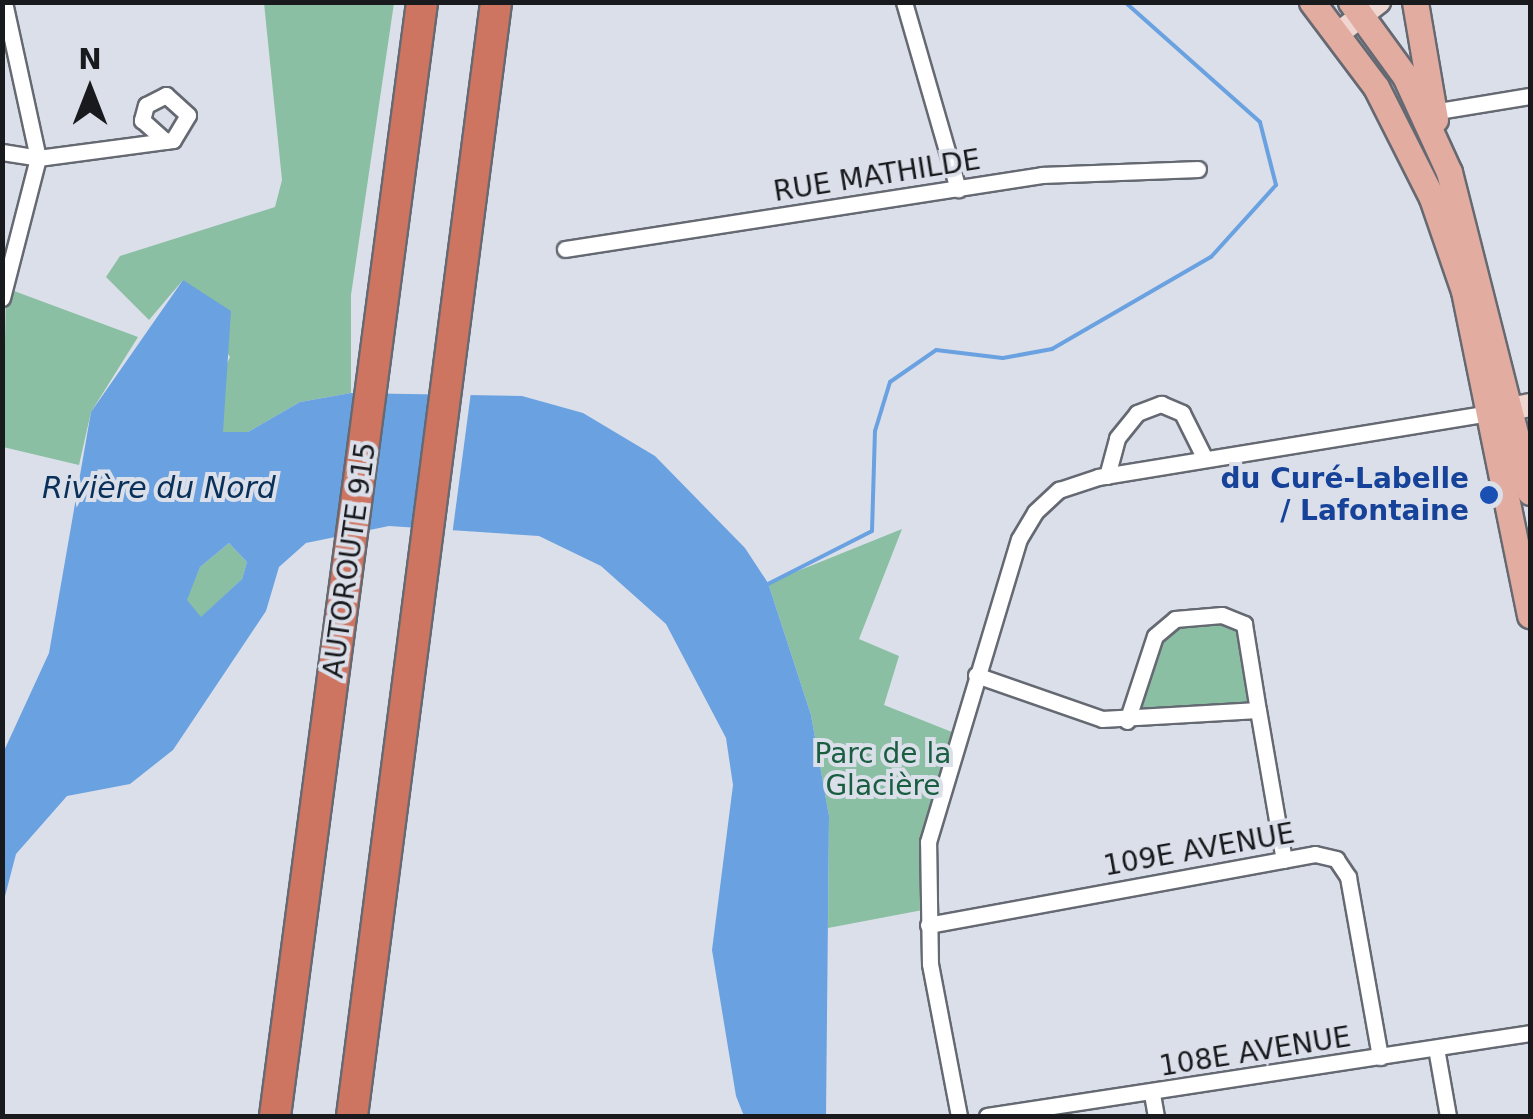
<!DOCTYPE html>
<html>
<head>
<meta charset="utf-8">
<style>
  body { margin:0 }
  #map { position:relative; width:1533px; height:1119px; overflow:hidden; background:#dbdfe9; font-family:"DejaVu Sans",sans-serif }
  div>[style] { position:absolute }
  .green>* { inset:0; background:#8abfa3 }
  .water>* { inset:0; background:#6aa1e0 }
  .pier>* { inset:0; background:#dbdfe9 }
  .stream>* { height:4px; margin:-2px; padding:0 2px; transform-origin:2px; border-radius:2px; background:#6aa1e0 }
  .roads { filter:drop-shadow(2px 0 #656972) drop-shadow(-2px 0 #656972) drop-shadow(0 2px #656972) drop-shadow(0 -2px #656972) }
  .street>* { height:15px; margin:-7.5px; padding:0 7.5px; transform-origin:7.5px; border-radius:7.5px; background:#fff }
  .secondary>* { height:22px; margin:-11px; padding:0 11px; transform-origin:11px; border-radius:11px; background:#f0d6d0 }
  .primary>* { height:25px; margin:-12.5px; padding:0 12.5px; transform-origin:12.5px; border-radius:12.5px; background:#e2aca0 }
  .highway>* { height:30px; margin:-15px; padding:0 15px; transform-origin:15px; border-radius:15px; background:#ce7561 }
  .dots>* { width:28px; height:28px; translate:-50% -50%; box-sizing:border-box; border:5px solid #dbdfe9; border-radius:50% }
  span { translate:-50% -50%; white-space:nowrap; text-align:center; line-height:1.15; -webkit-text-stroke:8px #dbdfe9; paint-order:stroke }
  .street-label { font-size:28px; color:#191a1e }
  .transit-label { font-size:28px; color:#164399; font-weight:700 }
  .right { translate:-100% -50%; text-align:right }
  .park-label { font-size:28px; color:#1a5e41 }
  .water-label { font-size:30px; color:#093059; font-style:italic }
  .frame { position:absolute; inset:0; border:5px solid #191a1e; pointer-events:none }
  .north { position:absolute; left:40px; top:40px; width:100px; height:100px; -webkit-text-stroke:8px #dbdfe9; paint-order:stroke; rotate:0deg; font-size:28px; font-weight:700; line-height:40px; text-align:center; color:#191a1e }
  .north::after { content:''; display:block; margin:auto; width:35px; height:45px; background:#191a1e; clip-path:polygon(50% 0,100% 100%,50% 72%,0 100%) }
</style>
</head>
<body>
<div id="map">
  <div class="green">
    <i style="clip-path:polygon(264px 3px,394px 3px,351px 295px,351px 393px,300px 402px,248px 432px,223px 432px,219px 381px,230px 357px,183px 280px,149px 320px,106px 277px,120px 256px,275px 207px,282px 180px)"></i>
    <i style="clip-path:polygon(6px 288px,138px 337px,91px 412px,79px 465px,3px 447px)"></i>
    <i style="clip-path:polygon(902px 529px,859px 639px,899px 656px,884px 705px,957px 734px,936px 802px,928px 909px,828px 928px,829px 816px,811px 715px,768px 583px)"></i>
    <i style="clip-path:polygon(229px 543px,247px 562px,242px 579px,201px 618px,186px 600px,200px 567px)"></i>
    <i style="clip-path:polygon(1175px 619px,1244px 624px,1258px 710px,1127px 721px,1155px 636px)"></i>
  </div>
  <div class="water">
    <i style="clip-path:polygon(evenodd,183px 280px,231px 311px,223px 432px,248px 432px,300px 402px,351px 393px,522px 396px,583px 413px,655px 456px,745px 548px,768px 583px,811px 715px,829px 816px,826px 1116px,744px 1116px,736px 1096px,712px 950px,733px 785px,726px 738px,666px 624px,601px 566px,539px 536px,389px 526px,306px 543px,279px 567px,266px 611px,173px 750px,130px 784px,67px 796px,16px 854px,3px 904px,3px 753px,49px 653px,91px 412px,183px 280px,229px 543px,247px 562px,242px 579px,201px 617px,187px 600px,200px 567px,229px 543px)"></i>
  </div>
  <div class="pier">
    <i style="clip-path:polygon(454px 390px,471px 392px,452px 536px,421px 532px)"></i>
  </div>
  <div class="stream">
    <i style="left:766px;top:585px;width:119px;rotate:-27deg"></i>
    <i style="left:872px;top:531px;width:100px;rotate:-88.3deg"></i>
    <i style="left:875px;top:431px;width:51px;rotate:-73deg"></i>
    <i style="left:890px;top:382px;width:56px;rotate:-34.8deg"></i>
    <i style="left:936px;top:350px;width:67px;rotate:6.8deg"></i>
    <i style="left:1003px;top:358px;width:50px;rotate:-10.4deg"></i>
    <i style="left:1052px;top:349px;width:184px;rotate:-30.1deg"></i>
    <i style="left:1211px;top:257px;width:97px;rotate:-47.9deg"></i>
    <i style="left:1276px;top:185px;width:65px;rotate:-104.3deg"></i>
    <i style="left:1260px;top:122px;width:181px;rotate:-138.4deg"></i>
  </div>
  <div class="roads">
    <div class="street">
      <i style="left:904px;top:2px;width:195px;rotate:73.9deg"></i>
      <i style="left:1433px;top:112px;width:98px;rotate:-9.4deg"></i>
      <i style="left:2px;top:152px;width:36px;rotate:9deg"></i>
      <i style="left:38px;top:158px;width:128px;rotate:-7.6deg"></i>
      <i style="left:165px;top:141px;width:8px;rotate:-7deg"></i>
      <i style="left:173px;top:140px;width:29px;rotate:-59deg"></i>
      <i style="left:188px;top:115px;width:30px;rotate:-138deg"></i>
      <i style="left:166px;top:95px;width:22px;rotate:153deg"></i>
      <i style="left:146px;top:105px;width:16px;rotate:105deg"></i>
      <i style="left:142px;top:120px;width:31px;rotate:42deg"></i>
      <i style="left:565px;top:249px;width:483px;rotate:-8.8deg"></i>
      <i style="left:1042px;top:175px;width:156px;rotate:-2.2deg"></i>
      <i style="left:2px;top:298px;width:145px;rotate:-75.6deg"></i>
      <i style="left:38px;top:158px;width:160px;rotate:-102.3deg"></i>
      <i style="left:1107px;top:476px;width:39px;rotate:-75deg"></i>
      <i style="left:1117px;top:438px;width:32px;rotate:-51deg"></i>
      <i style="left:1137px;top:413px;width:26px;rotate:-21deg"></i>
      <i style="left:1161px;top:404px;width:23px;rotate:23deg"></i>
      <i style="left:1182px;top:413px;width:51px;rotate:63.4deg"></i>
      <i style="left:976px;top:675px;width:133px;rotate:19.2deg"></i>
      <i style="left:1102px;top:719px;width:156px;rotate:-3.3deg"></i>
      <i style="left:1258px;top:710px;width:152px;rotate:80.2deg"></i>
      <i style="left:1127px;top:721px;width:89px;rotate:-71.8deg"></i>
      <i style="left:1155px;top:636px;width:26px;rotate:-40deg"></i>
      <i style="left:1175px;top:619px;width:47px;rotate:-4.9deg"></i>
      <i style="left:1222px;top:615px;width:24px;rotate:22deg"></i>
      <i style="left:1244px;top:624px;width:87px;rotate:80.8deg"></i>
      <i style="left:928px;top:925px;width:393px;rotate:-10.4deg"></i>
      <i style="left:1315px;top:854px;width:22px;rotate:13deg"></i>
      <i style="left:1336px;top:859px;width:22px;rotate:56deg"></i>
      <i style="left:1348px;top:877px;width:183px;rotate:79.9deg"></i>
      <i style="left:1436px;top:1048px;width:69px;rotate:80deg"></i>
      <i style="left:1152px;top:1094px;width:22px;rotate:80deg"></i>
      <i style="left:959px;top:1116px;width:155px;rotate:-100.8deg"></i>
      <i style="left:930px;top:964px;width:122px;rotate:-90.9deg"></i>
      <i style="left:928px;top:842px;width:316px;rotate:-73.3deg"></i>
      <i style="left:1019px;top:539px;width:31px;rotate:-59deg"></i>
      <i style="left:1035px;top:512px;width:33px;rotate:-43deg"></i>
      <i style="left:1059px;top:490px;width:41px;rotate:-18.4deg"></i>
      <i style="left:1098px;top:477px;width:402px;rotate:-9.3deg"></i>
      <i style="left:987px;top:1116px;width:549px;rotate:-8.69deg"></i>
    </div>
    <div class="secondary">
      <i style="left:1339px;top:33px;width:51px;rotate:-37.8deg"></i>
      <i style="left:1515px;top:408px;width:15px;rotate:-11deg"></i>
    </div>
    <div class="primary">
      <i style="left:1312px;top:2px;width:106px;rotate:53deg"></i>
      <i style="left:1376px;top:87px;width:124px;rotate:63.2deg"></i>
      <i style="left:1432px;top:198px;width:98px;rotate:71deg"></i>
      <i style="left:1464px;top:291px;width:331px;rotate:78.5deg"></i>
      <i style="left:1351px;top:2px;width:92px;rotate:53.9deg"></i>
      <i style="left:1405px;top:76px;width:106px;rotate:65.4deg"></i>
      <i style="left:1449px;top:172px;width:330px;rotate:75.8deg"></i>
      <i style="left:1415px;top:2px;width:119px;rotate:80.3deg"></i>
    </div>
    <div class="highway">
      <i style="left:275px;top:1116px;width:1124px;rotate:-82.48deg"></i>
      <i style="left:352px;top:1116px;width:1123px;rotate:-82.63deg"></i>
    </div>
  </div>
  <div class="dots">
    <i style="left:1489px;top:495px;background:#1a4fb4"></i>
  </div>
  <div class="street-label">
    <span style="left:877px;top:176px;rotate:-9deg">RUE MATHILDE</span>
    <span style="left:350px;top:560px;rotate:-82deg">AUTOROUTE 915</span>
    <span style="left:1199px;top:850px;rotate:-10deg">109E AVENUE</span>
    <span style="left:1255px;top:1052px;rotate:-9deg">108E AVENUE</span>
  </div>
  <div class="transit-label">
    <span class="right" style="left:1469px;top:495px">du Curé-Labelle<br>/ Lafontaine</span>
  </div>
  <div class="park-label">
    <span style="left:883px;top:770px">Parc de la<br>Glacière</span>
  </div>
  <div class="water-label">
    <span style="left:159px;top:488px">Rivière du Nord</span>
  </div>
  <div class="frame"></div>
  <div class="north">N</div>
</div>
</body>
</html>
